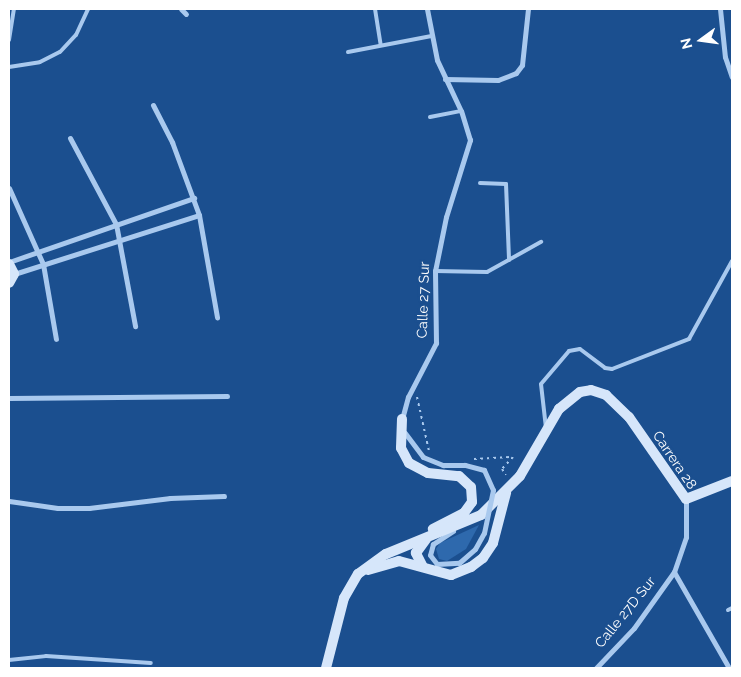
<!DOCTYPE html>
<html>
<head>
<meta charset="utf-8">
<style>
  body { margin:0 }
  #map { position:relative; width:741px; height:677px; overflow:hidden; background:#1b4f8f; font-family:Raleway,sans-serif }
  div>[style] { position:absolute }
  .green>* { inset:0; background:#2e69ad }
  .path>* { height:2px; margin-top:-1px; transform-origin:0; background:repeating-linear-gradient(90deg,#a9c9ee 0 2.5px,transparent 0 6.5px) }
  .lane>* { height:4px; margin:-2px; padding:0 2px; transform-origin:2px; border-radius:2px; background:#a9c9ee }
  .street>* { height:5px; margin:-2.5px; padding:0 2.5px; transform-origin:2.5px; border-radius:2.5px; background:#a9c9ee }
  .secondary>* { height:10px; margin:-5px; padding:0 5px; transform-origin:5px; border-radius:5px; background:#d6e6fa }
  .street-bridge>* { height:5px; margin:-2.5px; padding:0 2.5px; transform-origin:2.5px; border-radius:2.5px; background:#a9c9ee }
  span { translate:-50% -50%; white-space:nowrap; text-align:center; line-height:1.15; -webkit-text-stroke:5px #1b4f8f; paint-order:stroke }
  .street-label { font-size:14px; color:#fff }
  .frame { position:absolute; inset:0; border:10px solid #fff; pointer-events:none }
  .north { position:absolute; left:676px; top:15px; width:50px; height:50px; -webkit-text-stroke:4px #1b4f8f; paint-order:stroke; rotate:256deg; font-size:14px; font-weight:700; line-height:20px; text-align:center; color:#fff }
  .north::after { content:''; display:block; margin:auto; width:18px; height:22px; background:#fff; clip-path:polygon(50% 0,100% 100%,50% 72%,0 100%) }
</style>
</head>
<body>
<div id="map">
  <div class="green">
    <i style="clip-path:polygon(479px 525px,466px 549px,447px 561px,439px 559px,436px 549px,440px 543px)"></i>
  </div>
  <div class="path">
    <i style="left:417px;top:397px;width:55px;rotate:77.5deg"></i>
    <i style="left:474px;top:459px;width:39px;rotate:-3deg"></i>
    <i style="left:513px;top:457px;width:16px;rotate:133deg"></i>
    <i style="left:502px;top:469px;width:7px;rotate:56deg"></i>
  </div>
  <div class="lane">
    <i style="left:375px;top:9px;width:36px;rotate:81deg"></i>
    <i style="left:9px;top:40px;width:31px;rotate:-81deg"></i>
    <i style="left:348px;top:52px;width:85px;rotate:-10.9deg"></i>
    <i style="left:9px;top:67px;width:31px;rotate:-9deg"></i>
    <i style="left:40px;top:62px;width:22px;rotate:-27deg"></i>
    <i style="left:60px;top:52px;width:23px;rotate:-47deg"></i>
    <i style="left:76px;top:35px;width:29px;rotate:-65deg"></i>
    <i style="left:430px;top:117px;width:32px;rotate:-11deg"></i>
    <i style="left:480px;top:183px;width:26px;rotate:2deg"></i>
    <i style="left:506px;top:184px;width:76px;rotate:87.7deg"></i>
    <i style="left:435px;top:271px;width:52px;rotate:1.1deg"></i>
    <i style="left:487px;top:272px;width:62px;rotate:-29.1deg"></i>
    <i style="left:546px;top:428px;width:44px;rotate:-96.5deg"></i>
    <i style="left:541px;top:384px;width:43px;rotate:-49.7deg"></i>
    <i style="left:569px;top:351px;width:11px;rotate:-10deg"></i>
    <i style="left:580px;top:349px;width:31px;rotate:37deg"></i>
    <i style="left:605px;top:368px;width:7px;rotate:8deg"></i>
    <i style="left:612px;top:369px;width:83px;rotate:-21.3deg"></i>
    <i style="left:689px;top:339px;width:89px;rotate:-61.1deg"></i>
    <i style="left:728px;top:610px;width:4px;rotate:-27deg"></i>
    <i style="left:9px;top:660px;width:37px;rotate:-6deg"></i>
    <i style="left:46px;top:656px;width:105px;rotate:3.8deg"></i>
  </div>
  <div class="street">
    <i style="left:181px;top:9px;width:7px;rotate:45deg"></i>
    <i style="left:720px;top:9px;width:48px;rotate:84.1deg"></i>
    <i style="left:725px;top:57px;width:21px;rotate:71deg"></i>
    <i style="left:445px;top:79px;width:53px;rotate:1.1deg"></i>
    <i style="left:498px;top:80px;width:19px;rotate:-21deg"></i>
    <i style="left:516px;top:73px;width:10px;rotate:-53deg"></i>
    <i style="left:522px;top:65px;width:56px;rotate:-83.9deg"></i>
    <i style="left:153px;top:105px;width:42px;rotate:62.8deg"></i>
    <i style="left:172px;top:142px;width:78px;rotate:69.7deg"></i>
    <i style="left:199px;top:215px;width:104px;rotate:80deg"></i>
    <i style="left:70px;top:138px;width:98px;rotate:61.9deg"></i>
    <i style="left:116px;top:224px;width:104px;rotate:79.4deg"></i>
    <i style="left:9px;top:188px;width:83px;rotate:65.9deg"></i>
    <i style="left:43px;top:264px;width:76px;rotate:80.2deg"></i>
    <i style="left:9px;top:262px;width:196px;rotate:-19.1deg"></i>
    <i style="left:14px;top:274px;width:194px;rotate:-17.7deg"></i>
    <i style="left:9px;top:398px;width:218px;rotate:-0.5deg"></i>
    <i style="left:402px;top:419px;width:23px;rotate:-75deg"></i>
    <i style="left:408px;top:397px;width:61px;rotate:-62.6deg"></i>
    <i style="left:436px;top:343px;width:72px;rotate:-90.8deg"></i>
    <i style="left:435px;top:271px;width:55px;rotate:-78.5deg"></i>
    <i style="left:446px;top:217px;width:81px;rotate:-72.7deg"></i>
    <i style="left:470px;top:140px;width:30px;rotate:-107deg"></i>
    <i style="left:461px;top:111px;width:56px;rotate:-115.2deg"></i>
    <i style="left:437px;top:60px;width:52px;rotate:-101.1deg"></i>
    <i style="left:405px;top:433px;width:30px;rotate:53deg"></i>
    <i style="left:423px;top:457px;width:22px;rotate:22deg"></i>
    <i style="left:443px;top:465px;width:22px"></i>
    <i style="left:9px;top:501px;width:49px;rotate:8.1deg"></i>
    <i style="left:58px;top:508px;width:31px"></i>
    <i style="left:89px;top:508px;width:82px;rotate:-7deg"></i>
    <i style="left:170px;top:498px;width:54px;rotate:-2.1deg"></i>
    <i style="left:453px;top:531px;width:24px;rotate:147deg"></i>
    <i style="left:433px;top:544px;width:11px;rotate:105deg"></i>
    <i style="left:430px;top:555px;width:11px;rotate:52deg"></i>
    <i style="left:437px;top:564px;width:22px;rotate:-3deg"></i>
    <i style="left:674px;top:572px;width:111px;rotate:60.2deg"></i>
    <i style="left:596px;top:668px;width:55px;rotate:-46.5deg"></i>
    <i style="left:634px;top:628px;width:69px;rotate:-54.5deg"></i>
    <i style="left:674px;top:572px;width:37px;rotate:-71deg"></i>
    <i style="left:686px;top:537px;width:38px;rotate:-90deg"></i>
  </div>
  <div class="secondary">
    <i style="left:9px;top:264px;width:11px;rotate:63deg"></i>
    <i style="left:14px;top:274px;width:10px;rotate:119deg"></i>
    <i style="left:402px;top:419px;width:29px;rotate:92deg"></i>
    <i style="left:401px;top:448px;width:17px;rotate:62deg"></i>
    <i style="left:409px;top:463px;width:21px;rotate:28deg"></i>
    <i style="left:428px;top:473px;width:31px;rotate:6deg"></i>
    <i style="left:459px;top:476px;width:16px;rotate:43deg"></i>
    <i style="left:471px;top:487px;width:15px;rotate:86deg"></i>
    <i style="left:472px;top:502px;width:14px;rotate:126deg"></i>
    <i style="left:464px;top:513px;width:35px;rotate:153deg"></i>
    <i style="left:423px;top:567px;width:16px;rotate:-117deg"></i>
    <i style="left:416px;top:553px;width:17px;rotate:-54deg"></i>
    <i style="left:368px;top:570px;width:32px;rotate:-16deg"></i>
    <i style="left:399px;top:561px;width:54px;rotate:15.1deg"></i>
    <i style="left:451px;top:575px;width:22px;rotate:-22deg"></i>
    <i style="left:471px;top:567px;width:15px;rotate:-37deg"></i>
    <i style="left:483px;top:558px;width:18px;rotate:-56deg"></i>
    <i style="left:493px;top:543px;width:52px;rotate:-75.4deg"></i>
    <i style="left:326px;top:668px;width:72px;rotate:-75.6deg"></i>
    <i style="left:344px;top:598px;width:28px;rotate:-60deg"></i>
    <i style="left:358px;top:574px;width:34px;rotate:-36deg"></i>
    <i style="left:386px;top:554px;width:103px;rotate:-22.3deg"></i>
    <i style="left:481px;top:515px;width:55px;rotate:-45deg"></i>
    <i style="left:520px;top:476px;width:78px;rotate:-59.8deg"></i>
    <i style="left:559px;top:409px;width:27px;rotate:-39deg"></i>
    <i style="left:580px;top:392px;width:11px;rotate:-10deg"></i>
    <i style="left:591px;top:390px;width:16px;rotate:18deg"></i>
    <i style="left:606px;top:395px;width:32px;rotate:44deg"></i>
    <i style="left:629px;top:417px;width:100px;rotate:55.2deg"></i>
    <i style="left:686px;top:499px;width:49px;rotate:-21.4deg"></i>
  </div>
  <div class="street-bridge">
    <i style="left:459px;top:563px;width:21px;rotate:-41deg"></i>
    <i style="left:475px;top:549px;width:18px;rotate:-61deg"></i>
    <i style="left:484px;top:533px;width:44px;rotate:-78.2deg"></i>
    <i style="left:493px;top:490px;width:22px;rotate:-114deg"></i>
    <i style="left:484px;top:470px;width:20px;rotate:-165deg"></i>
  </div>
  <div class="street-label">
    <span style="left:423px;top:300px;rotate:-88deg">Calle 27 Sur</span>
    <span style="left:675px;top:460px;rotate:56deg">Carrera 28</span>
    <span style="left:625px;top:612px;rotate:-51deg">Calle 27D Sur</span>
  </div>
  <div class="frame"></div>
  <div class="north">N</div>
</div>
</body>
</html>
